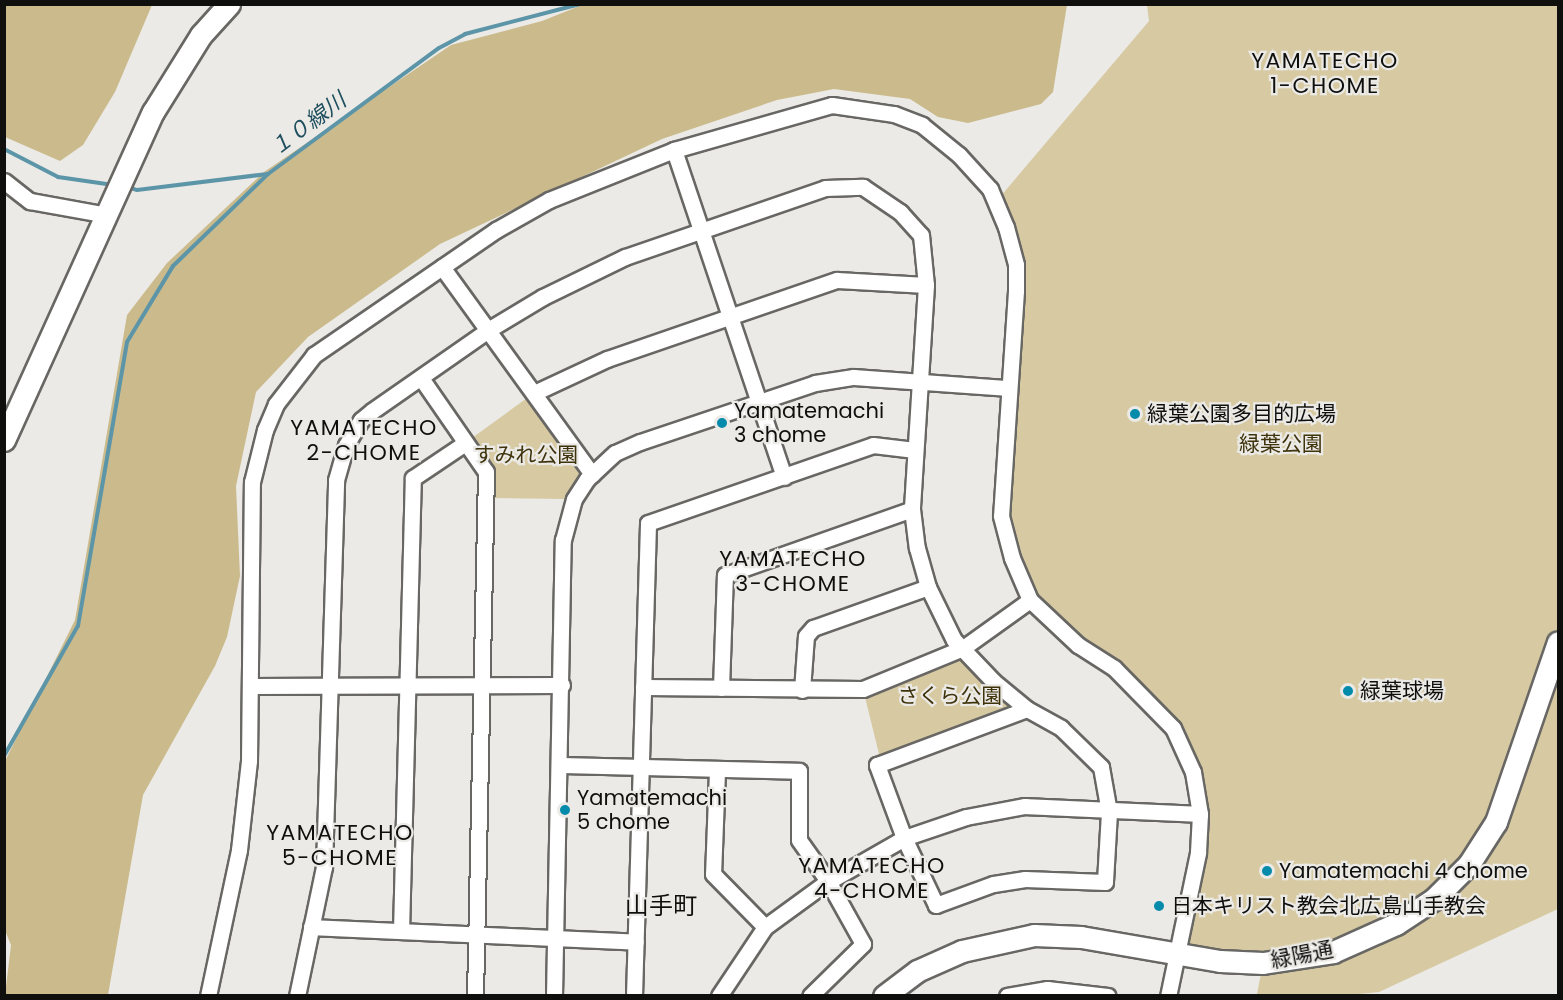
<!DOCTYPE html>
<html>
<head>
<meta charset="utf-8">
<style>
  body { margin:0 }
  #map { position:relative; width:1563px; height:1000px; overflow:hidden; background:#ebeae6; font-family:Poppins,"Noto Sans JP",sans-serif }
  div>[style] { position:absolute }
  .green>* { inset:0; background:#d7caa3 }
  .forest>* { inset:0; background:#cbbb8c }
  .stream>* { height:4px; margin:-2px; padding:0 2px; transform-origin:2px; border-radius:2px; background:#5d95a8 }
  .roads { filter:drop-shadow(2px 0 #686764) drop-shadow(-2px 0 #686764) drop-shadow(0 2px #686764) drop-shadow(0 -2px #686764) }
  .street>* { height:15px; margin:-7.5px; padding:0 7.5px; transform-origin:7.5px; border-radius:7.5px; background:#fff }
  .secondary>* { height:21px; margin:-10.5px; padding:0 10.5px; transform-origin:10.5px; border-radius:10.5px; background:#fff }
  .dots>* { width:16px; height:16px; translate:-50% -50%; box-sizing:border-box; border:3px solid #ebeae6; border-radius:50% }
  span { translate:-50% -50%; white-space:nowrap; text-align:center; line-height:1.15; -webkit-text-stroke:4.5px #ebeae6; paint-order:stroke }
  .poi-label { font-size:21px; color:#0f0f0e }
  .left { translate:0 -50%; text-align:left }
  .park-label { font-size:21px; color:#3f330c }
  .street-label { font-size:21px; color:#0f0f0e }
  .neighbourhood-label { font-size:22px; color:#0f0f0e; letter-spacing:1.5px }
  .water-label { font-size:22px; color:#1f4f5e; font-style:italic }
  .quarter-label { font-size:24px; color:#0f0f0e }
  .frame { position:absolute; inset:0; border:6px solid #0f0f0e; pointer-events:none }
</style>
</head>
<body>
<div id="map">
  <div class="green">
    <i style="clip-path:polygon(1147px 5px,1558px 5px,1558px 909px,1379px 992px,1349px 995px,1257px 994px,1263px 963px,1178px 954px,1200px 814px,1173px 728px,1030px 600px,1001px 516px,1016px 291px,1000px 197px,1149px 21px)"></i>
    <i style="clip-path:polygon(534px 393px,592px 474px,564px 499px,487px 498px,486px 472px,465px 443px)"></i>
    <i style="clip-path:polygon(963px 648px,1020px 712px,877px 765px,879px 754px,863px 689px)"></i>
  </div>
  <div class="forest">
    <i style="clip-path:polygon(4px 5px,152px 5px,115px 92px,83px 145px,60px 161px,5px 137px)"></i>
    <i style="clip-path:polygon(582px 5px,1067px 5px,1053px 92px,1041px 104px,968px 123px,938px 117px,910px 99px,834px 89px,777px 100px,662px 139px,440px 244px,308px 337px,256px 392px,236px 486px,240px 576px,227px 637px,215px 666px,143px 795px,108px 995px,5px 995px,11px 945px,4px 928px,4px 763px,75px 620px,127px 315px,167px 263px,264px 172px,451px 45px,542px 21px)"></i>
  </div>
  <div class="stream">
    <i style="left:4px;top:149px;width:61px;rotate:27.4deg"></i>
    <i style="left:58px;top:177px;width:56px;rotate:8.3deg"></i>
    <i style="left:127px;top:187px;width:10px;rotate:17deg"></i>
    <i style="left:137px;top:190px;width:132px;rotate:-7deg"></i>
    <i style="left:268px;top:174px;width:212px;rotate:-36.4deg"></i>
    <i style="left:439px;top:48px;width:30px;rotate:-28deg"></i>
    <i style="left:465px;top:34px;width:119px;rotate:-14.6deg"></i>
    <i style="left:4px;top:756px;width:150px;rotate:-60.4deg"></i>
    <i style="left:78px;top:626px;width:288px;rotate:-80.2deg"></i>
    <i style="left:127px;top:342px;width:89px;rotate:-58.8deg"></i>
    <i style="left:173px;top:266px;width:132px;rotate:-44.1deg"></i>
  </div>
  <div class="roads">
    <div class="street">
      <i style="left:674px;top:150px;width:345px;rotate:71.4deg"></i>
      <i style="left:4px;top:181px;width:33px;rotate:38deg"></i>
      <i style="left:30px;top:201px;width:78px;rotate:10.3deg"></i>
      <i style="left:442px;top:267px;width:256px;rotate:54.1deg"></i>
      <i style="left:421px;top:378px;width:114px;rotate:55.3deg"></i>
      <i style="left:486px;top:472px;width:524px;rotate:91.2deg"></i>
      <i style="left:534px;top:393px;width:81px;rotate:-25deg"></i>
      <i style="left:607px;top:359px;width:243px;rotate:-19deg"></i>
      <i style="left:837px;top:280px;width:89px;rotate:3.2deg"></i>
      <i style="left:251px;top:686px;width:311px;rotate:-0.2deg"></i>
      <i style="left:643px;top:687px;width:220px;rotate:0.5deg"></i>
      <i style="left:863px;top:689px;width:108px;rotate:-22.3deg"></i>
      <i style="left:963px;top:648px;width:82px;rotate:-35.6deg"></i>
      <i style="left:721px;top:688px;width:113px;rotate:-88deg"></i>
      <i style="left:725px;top:575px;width:198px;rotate:-19.4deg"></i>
      <i style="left:802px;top:690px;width:54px;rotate:-85.8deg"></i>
      <i style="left:806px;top:636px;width:11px;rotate:-49deg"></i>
      <i style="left:813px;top:628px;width:122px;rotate:-19.6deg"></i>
      <i style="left:559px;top:765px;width:240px;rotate:1.4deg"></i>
      <i style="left:799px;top:771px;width:69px;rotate:90deg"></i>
      <i style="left:799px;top:840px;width:50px;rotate:54.7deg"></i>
      <i style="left:828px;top:881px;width:72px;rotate:60.9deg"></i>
      <i style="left:863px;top:944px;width:74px;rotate:135.5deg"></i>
      <i style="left:717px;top:771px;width:103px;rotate:92.2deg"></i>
      <i style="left:713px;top:874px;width:74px;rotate:45.5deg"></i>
      <i style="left:311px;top:927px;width:325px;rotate:2.6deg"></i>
      <i style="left:401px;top:931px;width:453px;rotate:-88.5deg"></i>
      <i style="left:413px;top:478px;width:63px;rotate:-33.9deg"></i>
      <i style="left:208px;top:996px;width:149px;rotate:-78deg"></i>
      <i style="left:239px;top:850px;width:90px;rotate:-83.6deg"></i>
      <i style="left:249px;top:761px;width:279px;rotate:-89.4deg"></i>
      <i style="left:252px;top:482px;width:54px;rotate:-76deg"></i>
      <i style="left:265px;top:430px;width:28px;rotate:-67deg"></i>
      <i style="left:276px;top:404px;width:62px;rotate:-52.2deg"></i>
      <i style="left:314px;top:355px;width:221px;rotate:-34.5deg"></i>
      <i style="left:496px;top:230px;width:61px;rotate:-29.5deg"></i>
      <i style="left:549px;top:200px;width:135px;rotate:-21.8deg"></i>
      <i style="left:674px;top:150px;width:164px;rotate:-15.9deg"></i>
      <i style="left:832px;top:105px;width:63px;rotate:8.3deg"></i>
      <i style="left:894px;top:114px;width:30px;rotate:21deg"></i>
      <i style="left:922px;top:125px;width:48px;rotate:39deg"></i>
      <i style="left:959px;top:155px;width:46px;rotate:47.6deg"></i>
      <i style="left:990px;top:189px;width:41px;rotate:67.2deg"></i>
      <i style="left:1006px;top:227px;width:39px;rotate:75deg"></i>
      <i style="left:1016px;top:265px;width:26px;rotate:90deg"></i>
      <i style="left:1016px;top:291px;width:225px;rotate:93.8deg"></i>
      <i style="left:1001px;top:516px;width:43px;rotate:75.3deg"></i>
      <i style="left:1012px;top:558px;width:46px;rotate:66.8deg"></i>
      <i style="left:1030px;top:600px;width:66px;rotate:43.2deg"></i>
      <i style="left:1078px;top:645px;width:43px;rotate:32.6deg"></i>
      <i style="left:1114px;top:668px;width:84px;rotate:45.5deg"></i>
      <i style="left:1173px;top:728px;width:48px;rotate:65.6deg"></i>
      <i style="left:1193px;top:772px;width:43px;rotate:80.5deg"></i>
      <i style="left:1200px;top:814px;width:39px;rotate:93deg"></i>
      <i style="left:1198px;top:853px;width:146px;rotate:101.8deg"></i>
      <i style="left:297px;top:996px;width:132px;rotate:-78.2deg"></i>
      <i style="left:324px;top:867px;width:387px;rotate:-88.2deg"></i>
      <i style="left:336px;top:480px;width:36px;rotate:-74deg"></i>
      <i style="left:346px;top:445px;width:29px;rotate:-59deg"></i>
      <i style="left:361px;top:420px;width:14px;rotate:-39deg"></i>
      <i style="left:372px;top:411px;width:141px;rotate:-34.9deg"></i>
      <i style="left:488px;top:330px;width:64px;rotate:-31deg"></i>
      <i style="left:543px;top:297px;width:91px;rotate:-26deg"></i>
      <i style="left:625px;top:257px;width:212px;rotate:-19deg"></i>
      <i style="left:825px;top:188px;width:38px;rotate:-2deg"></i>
      <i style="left:863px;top:187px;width:45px;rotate:34deg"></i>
      <i style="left:900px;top:212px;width:31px;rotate:48deg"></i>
      <i style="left:921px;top:235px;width:50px;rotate:84.3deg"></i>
      <i style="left:926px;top:285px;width:224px;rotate:93.6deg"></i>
      <i style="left:912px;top:509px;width:39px;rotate:83deg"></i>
      <i style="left:917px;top:548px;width:41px;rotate:74.2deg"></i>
      <i style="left:928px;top:587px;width:59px;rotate:63.9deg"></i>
      <i style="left:954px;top:640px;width:57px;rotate:46.4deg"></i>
      <i style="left:993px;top:681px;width:44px;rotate:39.5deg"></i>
      <i style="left:1027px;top:709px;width:39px;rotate:29deg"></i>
      <i style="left:1061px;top:728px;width:56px;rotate:44.3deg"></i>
      <i style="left:1101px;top:767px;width:46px;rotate:79.9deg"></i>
      <i style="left:1109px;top:812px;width:70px;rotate:93.3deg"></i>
      <i style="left:1105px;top:882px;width:80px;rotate:-177.9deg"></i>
      <i style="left:1025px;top:879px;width:32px;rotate:171deg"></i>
      <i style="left:993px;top:884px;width:61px;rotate:159.8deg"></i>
      <i style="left:936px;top:905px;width:74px;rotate:-115.5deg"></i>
      <i style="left:904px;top:838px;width:78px;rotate:-110.3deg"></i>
      <i style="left:877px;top:765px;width:160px;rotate:-20.5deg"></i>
      <i style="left:554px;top:996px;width:456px;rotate:-88.9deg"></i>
      <i style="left:563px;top:540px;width:42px;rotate:-75deg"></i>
      <i style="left:574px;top:499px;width:24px;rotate:-57deg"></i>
      <i style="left:587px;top:479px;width:38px;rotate:-43deg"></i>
      <i style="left:615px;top:453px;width:27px;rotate:-24deg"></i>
      <i style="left:640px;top:442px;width:185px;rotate:-18.6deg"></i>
      <i style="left:815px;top:383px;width:39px;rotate:-9deg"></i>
      <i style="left:854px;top:377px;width:155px;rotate:4.1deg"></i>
      <i style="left:634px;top:996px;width:473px;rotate:-88.3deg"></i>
      <i style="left:648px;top:523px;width:238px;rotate:-19.1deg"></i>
      <i style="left:873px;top:445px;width:42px;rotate:6.8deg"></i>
      <i style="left:719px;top:996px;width:83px;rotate:-56.3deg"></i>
      <i style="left:765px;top:927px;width:73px;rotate:-36.1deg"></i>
      <i style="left:824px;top:884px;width:92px;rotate:-29.9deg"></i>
      <i style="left:904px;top:838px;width:65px;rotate:-18.7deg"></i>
      <i style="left:966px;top:817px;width:60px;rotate:-10.6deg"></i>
      <i style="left:1025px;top:806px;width:175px;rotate:2.6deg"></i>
      <i style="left:1007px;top:996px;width:41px;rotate:-9.9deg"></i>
      <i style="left:1047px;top:989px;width:61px;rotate:6.5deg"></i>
    </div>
    <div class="secondary">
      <i style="left:4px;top:440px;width:360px;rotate:-65.6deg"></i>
      <i style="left:153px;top:112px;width:91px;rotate:-58.1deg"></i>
      <i style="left:201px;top:35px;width:42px;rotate:-47.9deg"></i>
      <i style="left:884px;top:996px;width:41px;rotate:-37.1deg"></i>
      <i style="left:917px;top:971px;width:49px;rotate:-24deg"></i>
      <i style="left:962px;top:951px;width:74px;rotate:-12.5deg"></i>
      <i style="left:1034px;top:935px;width:47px;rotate:2.4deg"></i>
      <i style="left:1081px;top:937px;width:141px;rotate:9.8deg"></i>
      <i style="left:1220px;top:961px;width:43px;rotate:2.7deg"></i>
      <i style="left:1263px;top:963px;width:71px;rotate:-8.9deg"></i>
      <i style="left:1333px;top:952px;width:69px;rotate:-24deg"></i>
      <i style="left:1396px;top:924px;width:45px;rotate:-33.3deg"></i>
      <i style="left:1434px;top:899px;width:49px;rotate:-45deg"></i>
      <i style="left:1469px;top:864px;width:50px;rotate:-57.3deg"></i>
      <i style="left:1496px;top:822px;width:190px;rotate:-71deg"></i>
    </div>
  </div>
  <div class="dots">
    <i style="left:1135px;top:414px;background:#048aaa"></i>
    <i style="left:722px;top:423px;background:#048aaa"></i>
    <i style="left:1348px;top:691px;background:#048aaa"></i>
    <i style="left:565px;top:810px;background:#048aaa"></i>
    <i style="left:1267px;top:871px;background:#048aaa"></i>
    <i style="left:1159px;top:906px;background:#048aaa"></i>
  </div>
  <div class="poi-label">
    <span class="left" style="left:734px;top:423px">Yamatemachi<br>3 chome</span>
    <span class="left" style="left:1147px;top:414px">緑葉公園多目的広場</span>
    <span class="left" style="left:1360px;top:691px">緑葉球場</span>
    <span class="left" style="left:577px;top:810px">Yamatemachi<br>5 chome</span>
    <span class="left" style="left:1279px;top:871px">Yamatemachi 4 chome</span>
    <span class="left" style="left:1171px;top:906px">日本キリスト教会北広島山手教会</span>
  </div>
  <div class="park-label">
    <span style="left:1281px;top:444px">緑葉公園</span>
    <span style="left:526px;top:455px">すみれ公園</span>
    <span style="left:950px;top:696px">さくら公園</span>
  </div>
  <div class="street-label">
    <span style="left:1302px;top:955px;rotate:-11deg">緑陽通</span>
  </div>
  <div class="neighbourhood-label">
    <span style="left:1325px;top:73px">YAMATECHO<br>1-CHOME</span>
    <span style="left:364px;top:440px">YAMATECHO<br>2-CHOME</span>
    <span style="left:793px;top:571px">YAMATECHO<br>3-CHOME</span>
    <span style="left:340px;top:845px">YAMATECHO<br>5-CHOME</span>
    <span style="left:872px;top:878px">YAMATECHO<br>4-CHOME</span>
  </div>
  <div class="water-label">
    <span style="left:308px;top:124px;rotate:-37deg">１０線川</span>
  </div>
  <div class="quarter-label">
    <span style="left:661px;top:906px">山手町</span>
  </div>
  <div class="frame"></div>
</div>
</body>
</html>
